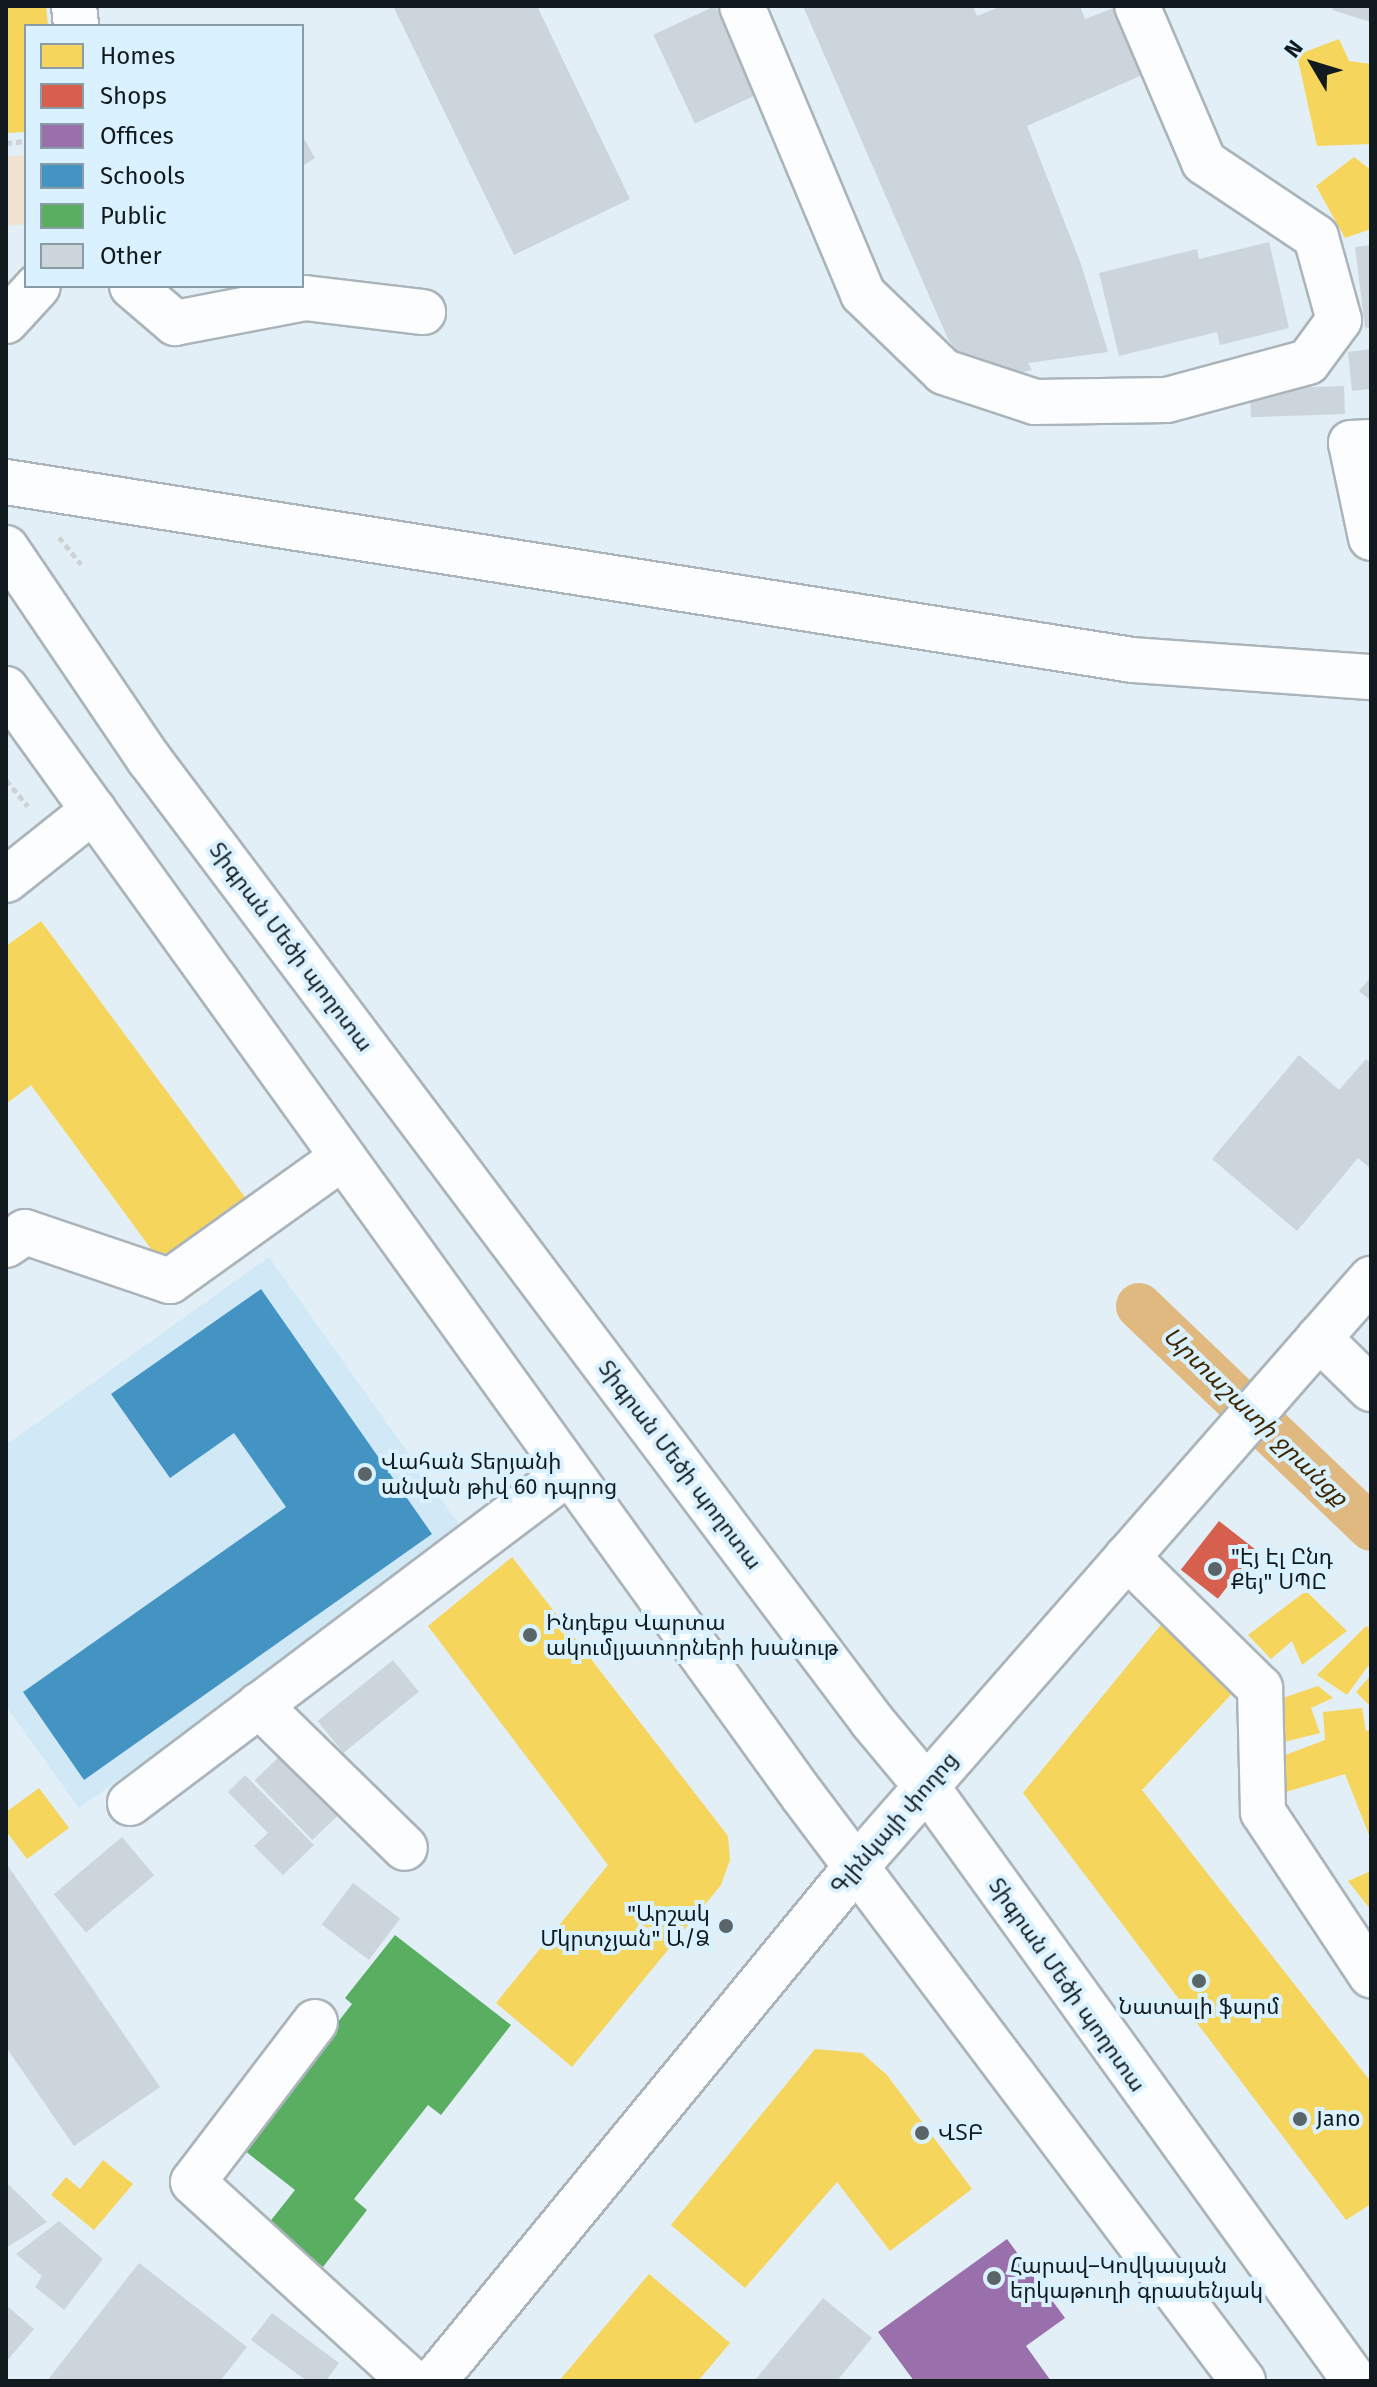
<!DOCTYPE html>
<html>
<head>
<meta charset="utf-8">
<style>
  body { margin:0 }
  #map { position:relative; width:1377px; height:2387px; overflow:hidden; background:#e2eff7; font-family:"Fira Sans","Noto Sans Armenian",sans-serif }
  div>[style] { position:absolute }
  .built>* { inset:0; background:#d1e9f6 }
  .green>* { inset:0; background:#f0e3d1 }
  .homes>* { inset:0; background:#f6d55c }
  .shops>* { inset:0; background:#d6604d; transform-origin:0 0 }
  .offices>* { inset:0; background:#9970ab }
  .schools>* { inset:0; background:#4393c3 }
  .public>* { inset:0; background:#5aae61 }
  .canal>* { height:46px; margin:-23px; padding:0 23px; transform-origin:23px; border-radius:23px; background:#e0b980 }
  .building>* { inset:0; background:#cbd5db; transform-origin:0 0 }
  .path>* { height:5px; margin-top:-2.5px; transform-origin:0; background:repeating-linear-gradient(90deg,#ced2d4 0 6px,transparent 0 10px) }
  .roads { filter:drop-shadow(2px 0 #aab4ba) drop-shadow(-2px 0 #aab4ba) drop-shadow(0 2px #aab4ba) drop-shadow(0 -2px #aab4ba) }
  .minor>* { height:44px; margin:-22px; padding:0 22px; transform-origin:22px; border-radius:22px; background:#fbfdfe }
  .major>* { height:44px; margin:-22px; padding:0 22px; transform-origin:22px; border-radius:22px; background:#fbfdfe }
  .dots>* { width:22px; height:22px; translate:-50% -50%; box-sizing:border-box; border:4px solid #daf2ff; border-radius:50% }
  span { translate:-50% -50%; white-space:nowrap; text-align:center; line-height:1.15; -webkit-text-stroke:8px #daf2ff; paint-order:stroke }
  .street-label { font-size:22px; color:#111a1e }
  .poi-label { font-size:22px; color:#111a1e }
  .left { translate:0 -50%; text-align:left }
  .right { translate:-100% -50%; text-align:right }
  .water-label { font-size:24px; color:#3f2701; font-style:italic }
  .frame { position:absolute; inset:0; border:8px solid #111a1e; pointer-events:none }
  .legend { position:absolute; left:24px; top:24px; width:280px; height:264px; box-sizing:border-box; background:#daf2ff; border:2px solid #8a9ca5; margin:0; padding:10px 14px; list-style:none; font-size:24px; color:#111a1e }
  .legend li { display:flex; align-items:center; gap:16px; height:40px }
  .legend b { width:40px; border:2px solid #8a9ca5 }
  .north { position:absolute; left:1273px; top:24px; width:80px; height:80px; -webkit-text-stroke:6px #daf2ff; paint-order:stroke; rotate:308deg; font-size:22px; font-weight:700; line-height:32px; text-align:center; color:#111a1e }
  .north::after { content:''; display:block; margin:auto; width:28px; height:36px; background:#111a1e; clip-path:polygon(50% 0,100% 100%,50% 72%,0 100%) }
</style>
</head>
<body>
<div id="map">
  <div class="built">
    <i style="clip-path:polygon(269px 1257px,465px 1533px,79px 1808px,6px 1706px,6px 1445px)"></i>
  </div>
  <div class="green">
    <i style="clip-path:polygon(24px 155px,26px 224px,6px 226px,6px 157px)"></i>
  </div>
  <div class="homes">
    <i style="clip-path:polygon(6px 6px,46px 6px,48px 26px,26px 26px,26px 132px,6px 133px)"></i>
    <i style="clip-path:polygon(1339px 39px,1349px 61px,1371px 64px,1371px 144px,1317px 146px,1297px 55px)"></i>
    <i style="clip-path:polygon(1354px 157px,1371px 170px,1371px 229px,1345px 238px,1316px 186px)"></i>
    <i style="clip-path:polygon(41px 921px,247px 1200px,162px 1264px,31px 1085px,6px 1104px,6px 946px)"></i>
    <i style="clip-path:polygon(512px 1557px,728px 1836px,730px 1860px,721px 1885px,572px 2067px,496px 2003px,608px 1865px,428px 1626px)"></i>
    <i style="clip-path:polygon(1306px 1591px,1347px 1631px,1302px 1665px,1292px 1641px,1271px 1659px,1248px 1635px)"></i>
    <i style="clip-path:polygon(1169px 1615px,1239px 1686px,1142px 1790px,1371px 2082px,1371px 2204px,1346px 2220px,1023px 1793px)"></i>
    <i style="clip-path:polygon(1366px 1626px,1371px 1629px,1371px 1662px,1347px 1695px,1317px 1675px)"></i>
    <i style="clip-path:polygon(1371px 1675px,1371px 1707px,1356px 1692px)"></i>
    <i style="clip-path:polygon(1318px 1686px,1333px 1698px,1311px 1708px,1320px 1733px,1272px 1745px,1271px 1702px)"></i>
    <i style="clip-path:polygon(1362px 1708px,1366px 1731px,1371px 1730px,1371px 1840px,1345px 1774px,1276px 1795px,1269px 1761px,1325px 1740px,1323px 1712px)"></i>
    <i style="clip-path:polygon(39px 1788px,69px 1828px,27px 1859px,6px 1831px,6px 1812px)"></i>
    <i style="clip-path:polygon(1371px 1871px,1371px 1910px,1348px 1881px)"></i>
    <i style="clip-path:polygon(815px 2049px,862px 2053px,887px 2075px,972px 2189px,890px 2251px,837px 2182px,745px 2288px,671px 2225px)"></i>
    <i style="clip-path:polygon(103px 2160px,133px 2184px,94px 2230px,51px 2195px,66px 2177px,80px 2189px)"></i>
    <i style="clip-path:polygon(649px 2274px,730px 2343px,698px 2381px,559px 2381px)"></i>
  </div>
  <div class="shops">
    <i style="left:1219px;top:1521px;width:47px;height:62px;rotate:38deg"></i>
  </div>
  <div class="offices">
    <i style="clip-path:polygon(1007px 2239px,1065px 2318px,1026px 2346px,1051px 2381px,914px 2381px,878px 2332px)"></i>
  </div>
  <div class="schools">
    <i style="clip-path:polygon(261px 1289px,432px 1534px,84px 1780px,23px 1692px,286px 1507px,234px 1433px,170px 1478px,111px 1394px)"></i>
  </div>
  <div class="public">
    <i style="clip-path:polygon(395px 1935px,511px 2025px,441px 2115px,428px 2105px,354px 2199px,367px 2210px,323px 2267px,268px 2224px,295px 2190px,240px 2147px,352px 2004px,345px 1998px)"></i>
  </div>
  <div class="canal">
    <i style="left:1139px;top:1306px;width:321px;rotate:43.7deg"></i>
  </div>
  <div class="building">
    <i style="clip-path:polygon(393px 6px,537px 6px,630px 199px,514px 255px)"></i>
    <i style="left:715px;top:6px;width:98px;height:68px;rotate:65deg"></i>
    <i style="clip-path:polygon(803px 6px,973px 6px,977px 16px,1002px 6px,1080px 6px,1085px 19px,1119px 6px,1149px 72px,1027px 126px,1081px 264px,1108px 352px,1028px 363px,1032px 370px,1003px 377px,968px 366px,948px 339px)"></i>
    <i style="clip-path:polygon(1334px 6px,1371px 6px,1371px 22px,1332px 10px)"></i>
    <i style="clip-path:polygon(302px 135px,315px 158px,302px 166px)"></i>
    <i style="clip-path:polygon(1269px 242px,1289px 328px,1220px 345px,1217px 332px,1119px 356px,1099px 273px,1197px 249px,1199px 259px)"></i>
    <i style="clip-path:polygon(1371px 245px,1371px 327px,1365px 328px,1355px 247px)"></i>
    <i style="clip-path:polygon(1371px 349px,1371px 389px,1352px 391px,1348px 352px)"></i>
    <i style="left:1344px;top:386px;width:28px;height:94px;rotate:88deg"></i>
    <i style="clip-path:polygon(1371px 977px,1371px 1001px,1359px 991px)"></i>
    <i style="clip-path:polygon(1299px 1055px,1339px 1090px,1366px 1059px,1371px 1063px,1371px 1169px,1358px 1158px,1297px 1231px,1212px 1159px)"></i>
    <i style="left:393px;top:1660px;width:41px;height:97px;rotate:51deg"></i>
    <i style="left:282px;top:1754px;width:83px;height:38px;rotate:46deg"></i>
    <i style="clip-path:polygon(245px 1775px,314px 1845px,283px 1875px,254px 1846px,268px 1833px,228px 1792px)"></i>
    <i style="left:122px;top:1837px;width:50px;height:89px;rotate:50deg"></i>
    <i style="clip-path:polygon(6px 1863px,160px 2087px,74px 2146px,6px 2047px)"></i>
    <i style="left:353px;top:1883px;width:59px;height:52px;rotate:37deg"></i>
    <i style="clip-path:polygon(6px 2182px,47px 2222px,6px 2248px)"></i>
    <i style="clip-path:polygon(59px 2221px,103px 2259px,64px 2310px,35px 2287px,42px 2276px,16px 2254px)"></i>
    <i style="clip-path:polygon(139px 2263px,247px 2347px,220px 2381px,47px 2381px)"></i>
    <i style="clip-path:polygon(823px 2298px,872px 2338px,837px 2381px,754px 2381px)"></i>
    <i style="clip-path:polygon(6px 2305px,34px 2329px,6px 2362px)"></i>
    <i style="clip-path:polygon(272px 2313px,339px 2363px,326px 2381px,307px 2381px,251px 2340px)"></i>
  </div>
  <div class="path">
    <i style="left:6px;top:143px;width:20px;rotate:-6deg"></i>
    <i style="left:59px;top:537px;width:35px;rotate:51deg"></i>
    <i style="left:6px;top:780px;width:34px;rotate:50deg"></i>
  </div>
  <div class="roads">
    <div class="minor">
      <i style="left:74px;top:6px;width:20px;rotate:84deg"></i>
      <i style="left:742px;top:6px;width:312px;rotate:67.2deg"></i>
      <i style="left:863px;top:294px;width:112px;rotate:43.9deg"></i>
      <i style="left:944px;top:372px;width:96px;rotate:18.2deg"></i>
      <i style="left:1035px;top:402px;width:132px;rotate:-0.9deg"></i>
      <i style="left:1167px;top:400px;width:146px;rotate:-15.1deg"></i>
      <i style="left:1308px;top:362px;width:52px;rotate:-53.6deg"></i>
      <i style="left:1339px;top:320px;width:86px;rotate:-105.5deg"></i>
      <i style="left:1316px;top:237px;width:135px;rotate:-146.2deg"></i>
      <i style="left:1204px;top:162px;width:170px;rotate:-113.2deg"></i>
      <i style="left:132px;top:286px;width:57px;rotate:40.7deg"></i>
      <i style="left:175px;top:323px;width:132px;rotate:-10.9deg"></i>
      <i style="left:305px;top:298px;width:119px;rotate:6.8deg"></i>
      <i style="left:6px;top:321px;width:47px;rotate:-47.6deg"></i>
      <i style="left:1371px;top:442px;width:20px;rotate:177deg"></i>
      <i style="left:1351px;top:443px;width:97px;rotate:78.1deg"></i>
      <i style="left:6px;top:880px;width:112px;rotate:-38.5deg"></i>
      <i style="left:6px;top:1245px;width:23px;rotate:-34deg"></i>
      <i style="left:25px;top:1232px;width:153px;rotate:18.7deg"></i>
      <i style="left:170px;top:1281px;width:211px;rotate:-35.6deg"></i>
      <i style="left:1319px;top:1338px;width:73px;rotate:44.4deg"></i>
      <i style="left:1127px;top:1557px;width:187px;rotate:44.6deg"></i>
      <i style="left:1260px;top:1688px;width:124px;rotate:88.6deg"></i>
      <i style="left:1263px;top:1812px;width:196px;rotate:56.5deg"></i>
      <i style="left:259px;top:1705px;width:204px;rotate:44.4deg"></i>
      <i style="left:130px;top:1803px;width:550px;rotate:-37.02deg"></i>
      <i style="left:315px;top:2022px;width:201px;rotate:127.3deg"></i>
      <i style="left:193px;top:2182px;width:295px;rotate:42.4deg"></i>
      <i style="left:434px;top:2381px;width:665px;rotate:-50.61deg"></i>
    </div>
    <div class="major">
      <i style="left:6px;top:482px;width:1140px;rotate:8.98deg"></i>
      <i style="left:1132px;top:660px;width:240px;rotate:4.1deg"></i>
      <i style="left:6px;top:548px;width:255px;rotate:55.9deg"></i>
      <i style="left:149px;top:759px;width:1203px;rotate:53.07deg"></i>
      <i style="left:872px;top:1721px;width:86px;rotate:50.2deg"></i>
      <i style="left:927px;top:1787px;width:732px;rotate:54.23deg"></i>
      <i style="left:6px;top:689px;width:1364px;rotate:54.25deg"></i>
      <i style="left:803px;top:1796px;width:732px;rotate:53.05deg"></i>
      <i style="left:856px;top:1867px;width:782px;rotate:-48.79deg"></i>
    </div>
  </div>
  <div class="dots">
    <i style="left:365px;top:1474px;background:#5a656a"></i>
    <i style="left:1215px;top:1569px;background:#5a656a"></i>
    <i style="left:530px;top:1635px;background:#5a656a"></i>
    <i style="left:726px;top:1926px;background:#5a656a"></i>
    <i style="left:1199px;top:1981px;background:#5a656a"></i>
    <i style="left:1300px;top:2119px;background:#5a656a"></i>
    <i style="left:922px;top:2133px;background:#5a656a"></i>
    <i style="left:994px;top:2278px;background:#5a656a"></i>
  </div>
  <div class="street-label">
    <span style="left:291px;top:947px;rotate:53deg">Տիգրան Մեծի պողոտա</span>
    <span style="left:680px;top:1465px;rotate:53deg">Տիգրան Մեծի պողոտա</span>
    <span style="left:894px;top:1823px;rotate:-49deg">Գլինկայի փողոց</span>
    <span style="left:1067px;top:1985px;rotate:55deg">Տիգրան Մեծի պողոտա</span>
  </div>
  <div class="poi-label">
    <span class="left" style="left:381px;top:1474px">Վահան Տերյանի<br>անվան թիվ 60 դպրոց</span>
    <span class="left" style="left:1231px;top:1569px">"Էյ Էլ Ընդ<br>Քեյ" ՍՊԸ</span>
    <span class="left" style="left:546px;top:1635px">Ինդեքս Վարտա<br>ակումլյատորների խանութ</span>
    <span class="right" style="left:710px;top:1926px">"Արշակ<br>Մկրտչյան" Ա/Ձ</span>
    <span style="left:1199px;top:2007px">Նատալի ֆարմ</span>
    <span class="left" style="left:1316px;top:2119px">Jano</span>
    <span class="left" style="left:938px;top:2133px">ՎՏԲ</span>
    <span class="left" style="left:1010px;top:2278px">Հարավ–Կովկասյան<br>երկաթուղի գրասենյակ</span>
  </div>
  <div class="water-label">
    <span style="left:1255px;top:1417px;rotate:44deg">Արտաշատի ջրանցք</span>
  </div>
  <div class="frame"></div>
  <ul class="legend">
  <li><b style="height:22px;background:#f6d55c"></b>Homes</li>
  <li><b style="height:22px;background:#d6604d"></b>Shops</li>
  <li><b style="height:22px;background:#9970ab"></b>Offices</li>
  <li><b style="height:22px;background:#4393c3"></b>Schools</li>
  <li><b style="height:22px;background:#5aae61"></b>Public</li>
  <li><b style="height:22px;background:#cbd5db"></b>Other</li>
  </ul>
  <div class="north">N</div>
</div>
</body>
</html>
